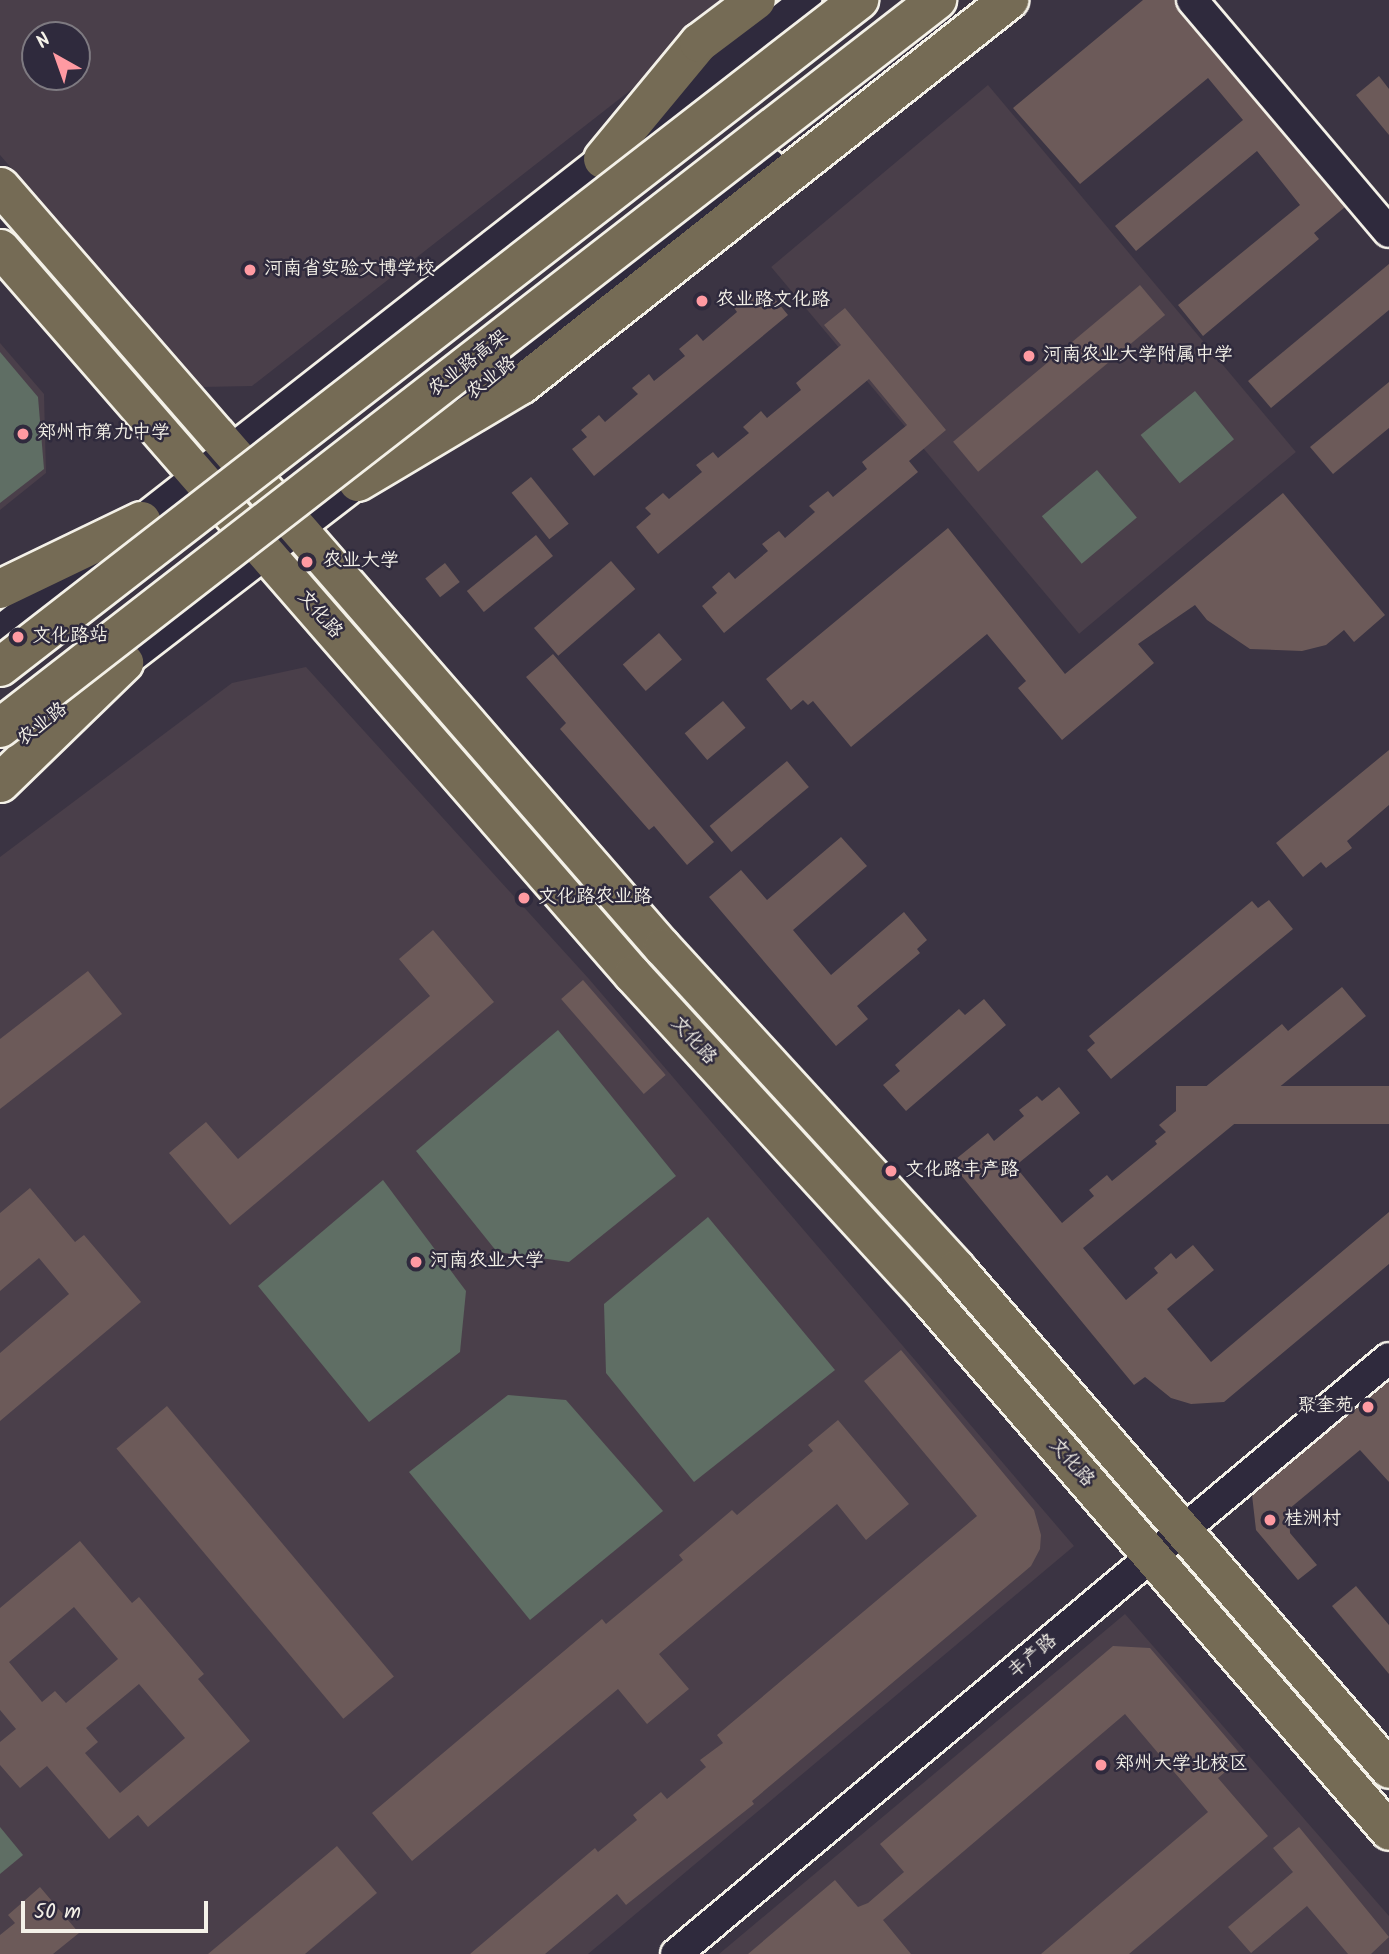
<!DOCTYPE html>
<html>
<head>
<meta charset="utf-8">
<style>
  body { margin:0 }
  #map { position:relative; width:1389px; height:1954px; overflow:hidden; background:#3b3443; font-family:Kalam,"LXGW WenKai TC",sans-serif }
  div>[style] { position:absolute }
  .built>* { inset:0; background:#4a3f4a; transform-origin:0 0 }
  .green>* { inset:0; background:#5f6e64; transform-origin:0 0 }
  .building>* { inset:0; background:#6c5a59; transform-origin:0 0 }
  .roads { filter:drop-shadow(2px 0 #f4f1e8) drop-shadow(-2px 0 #f4f1e8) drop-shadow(0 2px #f4f1e8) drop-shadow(0 -2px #f4f1e8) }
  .minor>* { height:30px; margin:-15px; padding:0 15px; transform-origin:15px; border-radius:15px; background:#2f2a3d }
  .major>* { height:37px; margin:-18.5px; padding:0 18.5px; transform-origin:18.5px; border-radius:18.5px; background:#756b55 }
  .highway>* { height:38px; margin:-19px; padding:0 19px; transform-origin:19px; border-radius:19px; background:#756b55 }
  .bridges { filter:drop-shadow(2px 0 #f4f1e8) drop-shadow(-2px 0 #f4f1e8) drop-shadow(0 2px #f4f1e8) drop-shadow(0 -2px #f4f1e8) }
  .highway-bridge>* { height:38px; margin:-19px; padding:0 19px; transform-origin:19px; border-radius:19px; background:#756b55 }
  .dots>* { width:19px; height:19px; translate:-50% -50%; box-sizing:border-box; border:4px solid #2f2a3d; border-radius:50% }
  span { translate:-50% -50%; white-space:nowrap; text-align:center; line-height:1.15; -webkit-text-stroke:5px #2f2a3d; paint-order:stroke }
  .poi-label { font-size:19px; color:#f4f1e8 }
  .left { translate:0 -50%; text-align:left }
  .right { translate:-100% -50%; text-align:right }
  .street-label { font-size:19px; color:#f4f1e8 }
  .north { position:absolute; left:21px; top:21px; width:70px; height:70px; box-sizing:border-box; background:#2f2a3d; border:2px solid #7e7a81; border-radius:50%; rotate:320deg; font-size:19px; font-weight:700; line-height:28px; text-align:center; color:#f4f1e8 }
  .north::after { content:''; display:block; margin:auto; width:24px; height:32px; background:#ff9aa2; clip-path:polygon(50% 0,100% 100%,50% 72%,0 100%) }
  .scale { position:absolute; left:21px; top:1901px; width:187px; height:32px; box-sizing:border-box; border:4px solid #f4f1e8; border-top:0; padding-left:9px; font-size:21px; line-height:24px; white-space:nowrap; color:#f4f1e8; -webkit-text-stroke:5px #2f2a3d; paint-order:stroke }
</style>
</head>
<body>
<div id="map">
  <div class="built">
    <i style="clip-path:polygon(evenodd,0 0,746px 0,252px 386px,202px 387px,0 155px,0 0,35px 35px,77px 35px,77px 77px,35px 77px,35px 35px)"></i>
    <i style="left:988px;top:85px;width:479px;height:283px;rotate:50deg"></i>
    <i style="clip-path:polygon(0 343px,44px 394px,46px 473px,0 510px)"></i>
    <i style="clip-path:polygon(306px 667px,589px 979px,1074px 1546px,588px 1954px,0 1954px,0 857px,232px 683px)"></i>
    <i style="clip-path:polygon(1125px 1614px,1389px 1916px,1389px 1954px,719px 1954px)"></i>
  </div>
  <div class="green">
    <i style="clip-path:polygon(0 352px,38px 397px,44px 469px,0 503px)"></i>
    <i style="left:1195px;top:391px;width:62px;height:70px;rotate:51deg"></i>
    <i style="left:1097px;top:470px;width:62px;height:72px;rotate:50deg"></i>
    <i style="clip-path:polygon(558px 1030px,676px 1176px,569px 1262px,497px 1252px,416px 1151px)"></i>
    <i style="clip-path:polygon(383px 1180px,466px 1291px,460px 1352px,369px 1422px,258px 1286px)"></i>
    <i style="clip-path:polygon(708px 1217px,835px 1370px,694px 1482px,606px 1373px,604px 1304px)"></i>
    <i style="clip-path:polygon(508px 1395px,566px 1400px,663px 1511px,530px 1620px,409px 1472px)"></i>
    <i style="clip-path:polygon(0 1827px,23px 1855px,0 1874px)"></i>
  </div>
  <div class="building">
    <i style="clip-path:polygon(1143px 0,1175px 0,1179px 11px,1345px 207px,1314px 233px,1319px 239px,1203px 336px,1178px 305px,1300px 205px,1257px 151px,1136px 251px,1115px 226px,1243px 120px,1208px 78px,1080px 184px,1013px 108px)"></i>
    <i style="clip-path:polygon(1379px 76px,1389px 89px,1389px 135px,1356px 95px)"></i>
    <i style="clip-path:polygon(1389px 264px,1389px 310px,1271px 408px,1248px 381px)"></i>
    <i style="left:1140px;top:285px;width:39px;height:244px;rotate:50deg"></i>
    <i style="clip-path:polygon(766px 288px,788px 315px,594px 476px,572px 449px,587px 437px,581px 430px,599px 415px,605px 422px,638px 394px,632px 388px,649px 374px,654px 381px,685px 356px,679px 349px,697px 334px,703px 341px,737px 312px,732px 305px,750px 290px,756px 297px)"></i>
    <i style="clip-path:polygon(845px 308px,946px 430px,909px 461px,918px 472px,724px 633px,702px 606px,717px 593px,712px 587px,729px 572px,735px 579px,768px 551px,762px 544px,779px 531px,785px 538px,815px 512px,809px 506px,828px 491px,833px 497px,867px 469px,862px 462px,907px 425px,869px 379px,658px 554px,636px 527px,651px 514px,645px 508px,663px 493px,669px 499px,702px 472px,696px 465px,713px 452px,718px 458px,749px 433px,743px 427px,761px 411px,767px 418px,801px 390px,796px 383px,841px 345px,824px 325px)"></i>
    <i style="clip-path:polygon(1389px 382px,1389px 428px,1333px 474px,1310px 447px)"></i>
    <i style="left:531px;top:477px;width:60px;height:25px;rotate:51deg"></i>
    <i style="clip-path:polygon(1283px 493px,1385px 615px,1354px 642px,1344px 630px,1326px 645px,1302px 651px,1250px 649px,1207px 620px,1195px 605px,1138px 644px,1154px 663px,1062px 740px,1018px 688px,1026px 681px,987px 634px,851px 747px,813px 701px,808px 705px,803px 700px,791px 710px,766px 679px,948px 528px,1065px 674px)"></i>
    <i style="left:536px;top:535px;width:27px;height:89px;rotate:51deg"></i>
    <i style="left:611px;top:561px;width:37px;height:102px;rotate:49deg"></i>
    <i style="left:445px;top:563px;width:24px;height:25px;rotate:52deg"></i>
    <i style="left:659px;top:633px;width:35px;height:48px;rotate:49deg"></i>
    <i style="clip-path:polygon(553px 654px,714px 842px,687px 865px,654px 826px,649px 830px,560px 729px,566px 723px,526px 677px)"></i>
    <i style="left:723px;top:701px;width:35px;height:50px;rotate:50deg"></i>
    <i style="clip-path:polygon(1389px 750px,1389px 805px,1347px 841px,1352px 848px,1326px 868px,1321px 862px,1303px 877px,1276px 843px)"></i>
    <i style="left:787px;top:761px;width:34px;height:101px;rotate:50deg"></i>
    <i style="clip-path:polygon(841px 837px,867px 866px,793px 930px,831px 975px,904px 912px,927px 940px,917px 949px,920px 953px,857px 1006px,868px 1019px,836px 1046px,709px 897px,741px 870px,767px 900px)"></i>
    <i style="clip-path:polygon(1269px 900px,1293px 929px,1111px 1079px,1087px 1050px,1095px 1043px,1089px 1036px,1252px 901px,1258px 908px)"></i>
    <i style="clip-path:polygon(433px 930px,494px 1002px,230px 1225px,169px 1153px,206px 1122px,238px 1159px,430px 996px,399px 959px)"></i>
    <i style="clip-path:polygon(88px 971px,122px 1014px,0 1109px,0 1039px)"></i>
    <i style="left:583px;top:980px;width:126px;height:29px;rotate:49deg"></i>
    <i style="clip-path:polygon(1342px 987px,1366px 1016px,1083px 1248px,1126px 1300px,1158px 1273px,1154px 1268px,1171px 1253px,1176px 1259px,1193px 1245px,1214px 1270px,1167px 1309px,1211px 1362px,1389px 1212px,1389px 1264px,1224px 1402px,1191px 1404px,1171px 1398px,1145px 1377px,1134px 1385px,951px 1163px,988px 1133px,994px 1141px,1024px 1116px,1019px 1110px,1037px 1096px,1042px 1101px,1059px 1087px,1080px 1113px,1015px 1166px,1062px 1223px,1094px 1196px,1089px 1190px,1107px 1175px,1112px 1181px,1157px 1144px,1155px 1141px,1166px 1132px,1159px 1125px,1282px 1024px,1288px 1031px)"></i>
    <i style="clip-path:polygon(984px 999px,1006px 1025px,906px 1111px,883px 1085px,900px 1071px,895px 1065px,959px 1009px,965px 1015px)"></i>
    <i style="left:1389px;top:1086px;width:38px;height:213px;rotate:90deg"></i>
    <i style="clip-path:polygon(30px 1188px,75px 1242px,84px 1235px,141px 1302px,0 1421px,0 1353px,69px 1294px,39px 1258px,0 1291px,0 1213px)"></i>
    <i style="clip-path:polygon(901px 1350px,1034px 1510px,1041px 1535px,1040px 1549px,1031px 1566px,752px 1801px,754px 1804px,626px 1905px,617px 1894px,545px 1954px,470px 1954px,595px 1848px,598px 1852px,637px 1820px,633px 1815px,661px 1792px,667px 1799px,706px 1767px,700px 1760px,723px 1743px,717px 1735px,977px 1516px,864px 1381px)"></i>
    <i style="clip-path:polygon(1389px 1381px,1389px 1482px,1360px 1450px,1289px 1509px,1290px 1533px,1317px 1565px,1298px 1580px,1256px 1530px,1252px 1495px)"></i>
    <i style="left:167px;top:1406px;width:353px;height:66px;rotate:50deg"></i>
    <i style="clip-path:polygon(838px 1420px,909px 1504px,866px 1540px,837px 1504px,659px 1654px,689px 1689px,647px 1724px,618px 1689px,412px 1861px,372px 1813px,602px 1619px,606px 1624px,683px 1560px,679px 1555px,732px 1510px,737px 1515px,813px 1451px,808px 1445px)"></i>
    <i style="clip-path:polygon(evenodd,80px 1541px,132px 1603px,139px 1597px,204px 1674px,198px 1679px,250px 1741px,148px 1827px,138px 1815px,109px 1839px,47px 1766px,20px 1788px,0 1765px,0 1742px,16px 1729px,0 1710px,0 1608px,80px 1541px,74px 1607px,118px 1659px,66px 1703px,55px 1691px,42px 1702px,9px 1662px,74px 1607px,80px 1541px,139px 1684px,185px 1738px,120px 1793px,85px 1753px,98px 1742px,86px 1728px,139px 1684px)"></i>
    <i style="clip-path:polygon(1356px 1586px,1389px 1625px,1389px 1674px,1332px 1606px)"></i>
    <i style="clip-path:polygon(1113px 1646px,1150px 1648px,1243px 1757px,1218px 1778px,1268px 1836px,1129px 1954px,1041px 1954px,1208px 1812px,1125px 1714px,883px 1920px,911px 1954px,748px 1954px,835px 1880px,858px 1907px,868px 1903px,904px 1872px,880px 1844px)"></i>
    <i style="clip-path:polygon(1299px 1827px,1389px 1937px,1371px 1954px,1348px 1954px,1307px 1906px,1251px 1953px,1228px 1927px,1293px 1872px,1273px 1848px)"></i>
    <i style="clip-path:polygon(337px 1846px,377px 1893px,305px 1954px,208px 1954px)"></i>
    <i style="clip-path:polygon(40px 1887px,79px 1933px,53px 1954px,0 1954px,0 1935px,15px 1923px,8px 1915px)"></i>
  </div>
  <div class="roads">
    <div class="minor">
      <i style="left:1192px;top:0;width:304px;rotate:49.7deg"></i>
      <i style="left:455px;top:408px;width:398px;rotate:-37.8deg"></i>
      <i style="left:0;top:631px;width:1024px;rotate:-38.06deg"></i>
      <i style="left:108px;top:675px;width:336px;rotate:-37.6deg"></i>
      <i style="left:676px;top:1954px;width:929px;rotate:-39.89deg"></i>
    </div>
    <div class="major">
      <i style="left:0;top:186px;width:1009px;rotate:48.98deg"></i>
      <i style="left:662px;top:947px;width:435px;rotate:47.5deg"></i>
      <i style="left:956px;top:1268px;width:662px;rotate:49.16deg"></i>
      <i style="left:0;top:248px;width:963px;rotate:48.96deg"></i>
      <i style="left:632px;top:974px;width:435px;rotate:47.5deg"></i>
      <i style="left:926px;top:1295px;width:708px;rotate:49.18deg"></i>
    </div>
    <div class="highway">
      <i style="left:603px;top:159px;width:151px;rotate:-50.4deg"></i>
      <i style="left:699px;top:43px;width:71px;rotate:-37deg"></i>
      <i style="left:358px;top:482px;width:190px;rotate:-30.8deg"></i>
      <i style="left:521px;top:385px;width:622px;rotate:-38.27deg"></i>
      <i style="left:0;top:589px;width:157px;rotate:-25.7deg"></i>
      <i style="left:0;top:783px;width:173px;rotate:-44.1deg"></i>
    </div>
  </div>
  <div class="bridges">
    <div class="highway-bridge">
      <i style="left:0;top:667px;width:1088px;rotate:-37.83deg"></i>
      <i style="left:0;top:728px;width:1187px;rotate:-37.85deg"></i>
    </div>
  </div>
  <div class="dots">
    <i style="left:250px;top:270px;background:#ff9aa2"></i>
    <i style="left:702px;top:301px;background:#ff9aa2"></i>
    <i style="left:1029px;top:356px;background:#ff9aa2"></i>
    <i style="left:23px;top:434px;background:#ff9aa2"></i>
    <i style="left:307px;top:562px;background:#ff9aa2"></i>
    <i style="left:18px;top:637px;background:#ff9aa2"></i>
    <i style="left:524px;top:898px;background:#ff9aa2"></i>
    <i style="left:891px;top:1171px;background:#ff9aa2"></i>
    <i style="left:416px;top:1262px;background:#ff9aa2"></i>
    <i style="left:1368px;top:1407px;background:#ff9aa2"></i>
    <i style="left:1270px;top:1520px;background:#ff9aa2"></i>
    <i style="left:1101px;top:1765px;background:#ff9aa2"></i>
  </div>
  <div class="poi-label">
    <span class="left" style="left:264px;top:270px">河南省实验文博学校</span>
    <span class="left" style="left:716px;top:301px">农业路文化路</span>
    <span class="left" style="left:1043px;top:356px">河南农业大学附属中学</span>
    <span class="left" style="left:37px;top:434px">郑州市第九中学</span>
    <span class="left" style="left:323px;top:562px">农业大学</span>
    <span class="left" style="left:32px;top:637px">文化路站</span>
    <span class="left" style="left:538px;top:898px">文化路农业路</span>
    <span class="left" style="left:905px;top:1171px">文化路丰产路</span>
    <span class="left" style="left:430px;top:1262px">河南农业大学</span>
    <span class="right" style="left:1354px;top:1407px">聚奎苑</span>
    <span class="left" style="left:1284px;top:1520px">桂洲村</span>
    <span class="left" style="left:1115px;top:1765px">郑州大学北校区</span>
  </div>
  <div class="street-label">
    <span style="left:469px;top:364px;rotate:-38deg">农业路高架</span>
    <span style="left:492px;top:379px;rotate:-38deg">农业路</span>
    <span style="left:319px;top:615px;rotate:49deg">文化路</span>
    <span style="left:43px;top:725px;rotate:-38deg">农业路</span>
    <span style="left:693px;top:1041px;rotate:48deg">文化路</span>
    <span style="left:1071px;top:1463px;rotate:49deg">文化路</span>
    <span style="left:1033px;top:1657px;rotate:-40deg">丰产路</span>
  </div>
  <div class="north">N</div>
  <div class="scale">50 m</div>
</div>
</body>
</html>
